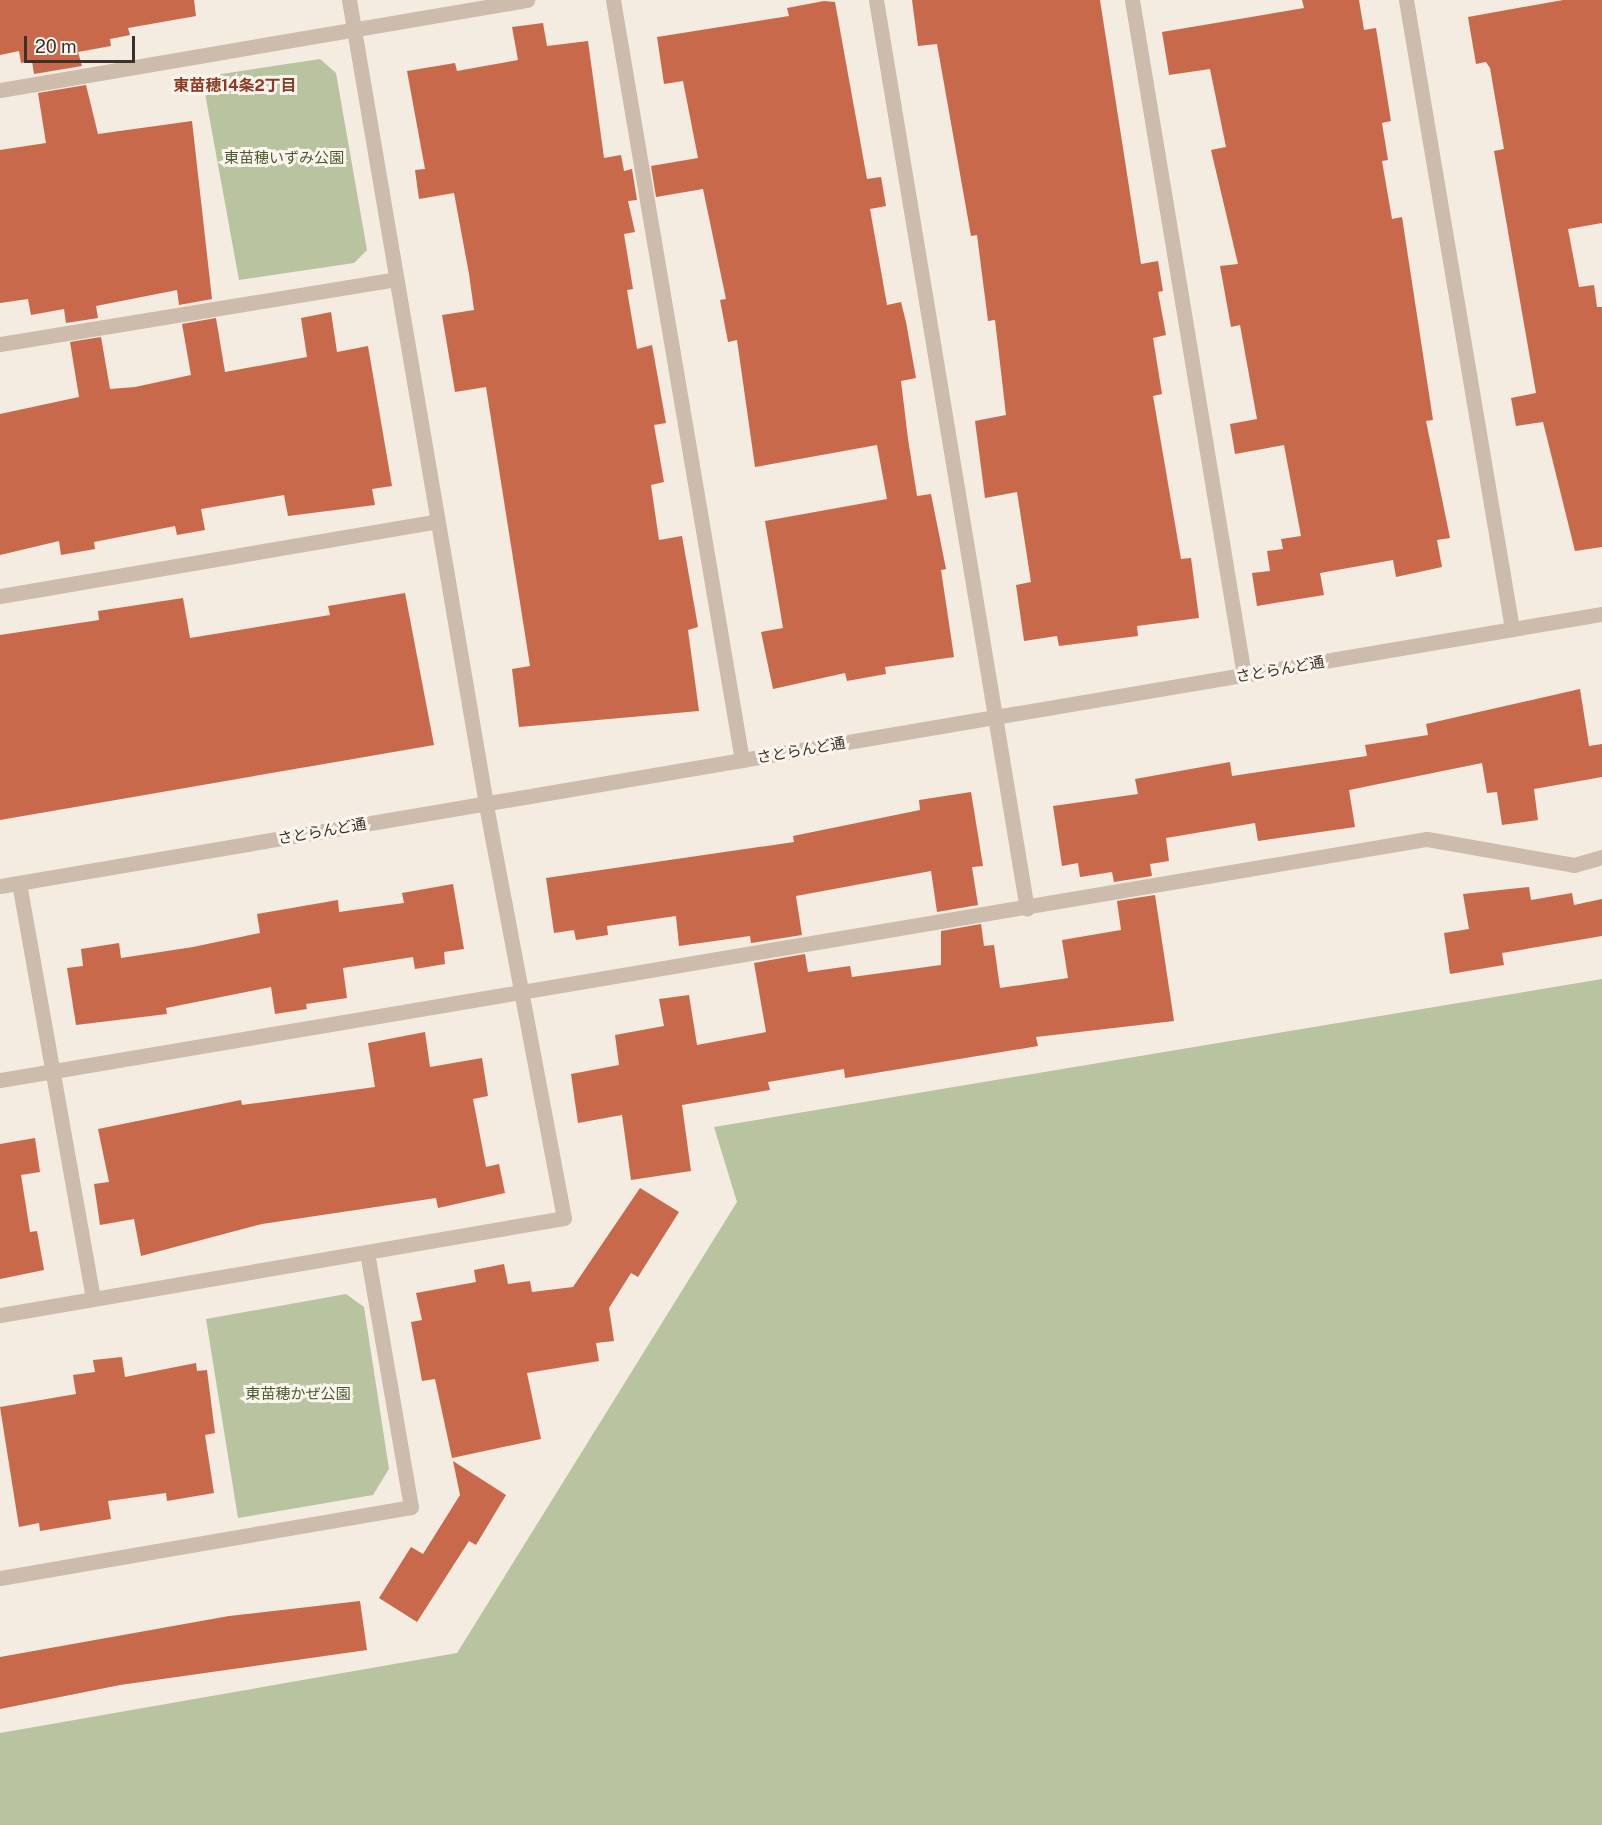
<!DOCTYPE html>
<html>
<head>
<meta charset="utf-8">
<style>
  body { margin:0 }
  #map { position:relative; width:1602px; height:1825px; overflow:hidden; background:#f4ebe1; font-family:"Public Sans","Noto Sans JP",sans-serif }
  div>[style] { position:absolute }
  .green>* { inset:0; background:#b8c4a0 }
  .building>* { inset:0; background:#c8694b }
  .minor>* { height:15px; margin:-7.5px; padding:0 7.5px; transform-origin:7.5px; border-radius:7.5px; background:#cdbbac }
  span { translate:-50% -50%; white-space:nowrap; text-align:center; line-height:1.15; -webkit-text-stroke:6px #fbf5ee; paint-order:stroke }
  .park-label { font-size:15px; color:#4a5a2e }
  .street-label { font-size:15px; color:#3b302b }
  .neighbourhood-label { font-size:16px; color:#8c3b22; font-weight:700 }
  .scale { position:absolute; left:24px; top:36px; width:111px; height:27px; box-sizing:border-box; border:3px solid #3b302b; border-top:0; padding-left:8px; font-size:18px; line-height:21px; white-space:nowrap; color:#3b302b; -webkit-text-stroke:4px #fbf5ee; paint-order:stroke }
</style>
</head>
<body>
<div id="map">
  <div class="green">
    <i style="clip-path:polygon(320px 59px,336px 73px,367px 250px,354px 263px,239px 280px,202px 77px)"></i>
    <i style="clip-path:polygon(1602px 979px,1602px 1825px,0 1825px,0 1733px,457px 1653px,737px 1202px,714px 1127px)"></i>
    <i style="clip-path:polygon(346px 1294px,364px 1307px,389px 1469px,373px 1495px,238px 1518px,206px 1319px)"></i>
  </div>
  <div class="building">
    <i style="clip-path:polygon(0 0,194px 0,196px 16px,128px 28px,130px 35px,110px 39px,111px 46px,78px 52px,82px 66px,34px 74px,32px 61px,21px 63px,19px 51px,0 55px)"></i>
    <i style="clip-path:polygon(912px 0,1100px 0,1141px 264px,1158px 261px,1163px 291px,1158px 292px,1166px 335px,1153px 338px,1162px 394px,1153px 396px,1181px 559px,1191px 558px,1199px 618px,1137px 626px,1138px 636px,1059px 646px,1057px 636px,1024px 641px,1016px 585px,1031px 582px,1017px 492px,985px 498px,975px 421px,1006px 415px,995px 320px,988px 321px,977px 235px,971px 236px,937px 44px,918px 46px)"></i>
    <i style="clip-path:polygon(1302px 0,1359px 0,1364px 30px,1376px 28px,1391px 121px,1382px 123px,1388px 160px,1382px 161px,1392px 219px,1402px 217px,1433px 420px,1426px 421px,1450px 538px,1437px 540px,1442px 567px,1396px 577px,1393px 560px,1320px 573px,1324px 595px,1257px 606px,1252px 573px,1270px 571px,1267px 551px,1283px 549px,1281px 539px,1301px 536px,1284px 445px,1235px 454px,1230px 424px,1257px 419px,1240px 325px,1231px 327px,1220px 266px,1238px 264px,1211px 150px,1226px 147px,1210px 69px,1169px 75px,1162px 32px,1304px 8px)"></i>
    <i style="clip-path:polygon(1563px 0,1602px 0,1602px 223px,1568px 229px,1579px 287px,1594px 285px,1597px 307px,1602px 307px,1602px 547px,1575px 551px,1543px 422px,1516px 426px,1511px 398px,1536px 393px,1494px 151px,1504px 149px,1490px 68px,1486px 62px,1476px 64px,1468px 17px)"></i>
    <i style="clip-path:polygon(824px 1px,835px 2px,867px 179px,881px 177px,886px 206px,870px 209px,887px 305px,901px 302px,906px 322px,916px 378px,901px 381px,908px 439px,917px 496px,931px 494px,946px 569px,941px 570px,954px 657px,885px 667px,886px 674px,847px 681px,845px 673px,773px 689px,761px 632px,783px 628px,765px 521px,887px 499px,877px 445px,755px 467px,737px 340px,728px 342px,720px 300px,726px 299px,703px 189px,656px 197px,651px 166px,698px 158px,683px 81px,664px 84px,657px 37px,789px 16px,787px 8px)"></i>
    <i style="clip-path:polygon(543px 23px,547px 46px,588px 41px,604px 158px,621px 155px,624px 171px,632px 169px,637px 200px,628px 201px,635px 232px,624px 234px,633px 289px,627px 290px,637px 349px,652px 345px,666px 423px,654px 425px,664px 482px,651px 485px,659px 540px,682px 536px,698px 627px,688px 630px,699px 711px,519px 727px,512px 669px,530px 666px,486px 387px,455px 392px,442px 315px,474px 310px,469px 274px,454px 193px,419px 199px,415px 170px,425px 169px,407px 71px,455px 63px,457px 71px,518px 60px,512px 27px)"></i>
    <i style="clip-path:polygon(86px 85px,98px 134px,192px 121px,212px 299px,179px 305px,177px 290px,96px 306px,98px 318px,66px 323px,64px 309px,31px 315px,28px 299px,0 303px,0 150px,46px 143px,38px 93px)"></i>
    <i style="clip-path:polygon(331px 312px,337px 352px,368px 346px,392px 486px,372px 489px,375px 505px,288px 516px,284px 495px,201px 509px,205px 530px,177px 535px,175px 526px,94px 542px,95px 549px,61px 555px,59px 541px,0 555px,0 414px,79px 397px,70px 342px,101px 337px,110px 389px,135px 387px,191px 375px,182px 324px,216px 318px,225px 372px,307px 357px,301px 318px)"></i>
    <i style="clip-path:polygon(405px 593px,434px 745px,0 820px,0 635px,99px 620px,98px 611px,183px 598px,190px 638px,330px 615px,328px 606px)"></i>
    <i style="clip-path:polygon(1580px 689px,1589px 746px,1602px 744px,1602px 777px,1534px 789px,1538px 820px,1502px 825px,1497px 792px,1487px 793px,1482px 763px,1349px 790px,1355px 827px,1258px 841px,1255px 823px,1166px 838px,1169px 861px,1150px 864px,1152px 876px,1114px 882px,1112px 872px,1080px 877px,1078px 863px,1062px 866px,1053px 806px,1138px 794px,1135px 779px,1230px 762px,1232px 776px,1367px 756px,1365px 745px,1428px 735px,1426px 724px)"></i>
    <i style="clip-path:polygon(971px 792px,983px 866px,972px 867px,978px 905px,937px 912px,931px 871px,796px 896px,802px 935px,751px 943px,750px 936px,679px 946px,676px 916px,607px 926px,608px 935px,576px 940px,574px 930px,554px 933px,546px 878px,794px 842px,793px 836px,920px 810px,919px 800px)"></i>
    <i style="clip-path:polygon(453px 884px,464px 949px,444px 952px,445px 964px,415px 969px,413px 957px,343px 968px,347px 998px,306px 1004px,307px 1009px,275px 1014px,271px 987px,166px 1008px,167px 1014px,76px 1025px,67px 968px,83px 966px,81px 949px,119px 943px,121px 958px,193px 947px,260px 933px,257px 914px,338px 900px,339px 912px,404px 903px,402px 893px)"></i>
    <i style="clip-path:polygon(1529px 887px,1531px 900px,1572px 893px,1574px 905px,1602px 899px,1602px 936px,1502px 953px,1504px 965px,1450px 974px,1444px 933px,1469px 929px,1463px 894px)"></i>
    <i style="clip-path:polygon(1155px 895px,1174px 1021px,1036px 1037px,1038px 1046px,845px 1078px,844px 1069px,768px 1082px,770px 1090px,682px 1105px,691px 1171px,631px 1180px,622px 1115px,578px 1123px,571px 1074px,619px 1065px,615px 1035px,664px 1026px,659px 999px,689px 995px,697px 1045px,766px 1032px,754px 963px,805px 954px,808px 972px,850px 966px,852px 977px,941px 965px,941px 931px,981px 924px,984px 946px,994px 945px,1000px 988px,1068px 978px,1062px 940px,1121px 930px,1117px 901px)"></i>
    <i style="clip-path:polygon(425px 1032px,430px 1067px,482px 1058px,488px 1096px,473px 1099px,486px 1167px,499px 1164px,505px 1193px,438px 1208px,436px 1198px,262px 1224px,141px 1256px,134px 1219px,100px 1225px,94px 1184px,109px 1182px,98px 1129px,241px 1100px,242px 1105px,375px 1087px,368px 1043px)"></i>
    <i style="clip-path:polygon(35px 1138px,40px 1172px,21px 1175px,30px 1232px,37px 1231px,44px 1270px,0 1279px,0 1144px)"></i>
    <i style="clip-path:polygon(640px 1188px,679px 1212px,638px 1277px,631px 1273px,609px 1308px,614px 1341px,596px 1343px,599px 1361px,527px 1373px,541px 1439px,452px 1458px,435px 1379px,422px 1381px,411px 1322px,422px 1320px,416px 1293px,476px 1282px,474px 1270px,504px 1264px,508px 1284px,530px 1281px,532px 1292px,573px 1287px)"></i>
    <i style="clip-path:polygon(122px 1357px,125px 1377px,196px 1363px,197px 1371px,207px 1370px,215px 1433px,205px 1435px,214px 1493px,167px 1501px,166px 1493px,108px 1501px,111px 1519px,40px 1531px,39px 1523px,19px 1527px,0 1407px,76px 1394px,73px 1375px,95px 1372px,93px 1360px)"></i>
    <i style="clip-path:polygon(453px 1461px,506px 1495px,476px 1545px,469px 1541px,417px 1622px,379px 1598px,411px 1547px,423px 1554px,460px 1495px)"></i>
    <i style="clip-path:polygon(360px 1601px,367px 1650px,120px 1685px,0 1709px,0 1657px,229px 1616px)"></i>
  </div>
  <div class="minor">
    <i style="left:613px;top:0;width:771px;rotate:80.37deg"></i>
    <i style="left:876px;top:0;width:921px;rotate:80.57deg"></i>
    <i style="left:1132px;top:0;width:684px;rotate:80.58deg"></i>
    <i style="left:1406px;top:0;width:638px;rotate:80.43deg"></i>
    <i style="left:0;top:90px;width:535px;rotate:-9.69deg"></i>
    <i style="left:0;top:344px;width:400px;rotate:-9.3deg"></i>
    <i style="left:0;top:596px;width:443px;rotate:-9.7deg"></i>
    <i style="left:19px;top:883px;width:422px;rotate:79.9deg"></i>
    <i style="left:0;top:886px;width:1625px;rotate:-9.64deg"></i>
    <i style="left:0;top:1080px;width:1447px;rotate:-9.59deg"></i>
    <i style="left:1427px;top:839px;width:149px;rotate:10deg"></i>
    <i style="left:1574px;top:865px;width:29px;rotate:-16deg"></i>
    <i style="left:0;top:1315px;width:572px;rotate:-9.76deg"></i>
    <i style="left:564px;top:1218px;width:421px;rotate:-100.7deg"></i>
    <i style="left:486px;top:804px;width:816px;rotate:-99.67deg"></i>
    <i style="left:0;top:1578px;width:417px;rotate:-9.8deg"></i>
    <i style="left:411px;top:1507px;width:258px;rotate:-99.8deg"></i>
  </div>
  <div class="park-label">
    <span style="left:284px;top:158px">東苗穂いずみ公園</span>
    <span style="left:298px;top:1394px">東苗穂かぜ公園</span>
  </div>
  <div class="street-label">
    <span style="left:1280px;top:669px;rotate:-10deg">さとらんど通</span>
    <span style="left:801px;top:750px;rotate:-10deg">さとらんど通</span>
    <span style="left:322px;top:831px;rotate:-10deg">さとらんど通</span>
  </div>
  <div class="neighbourhood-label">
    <span style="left:235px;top:86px">東苗穂14条2丁目</span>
  </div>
  <div class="scale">20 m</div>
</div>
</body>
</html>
